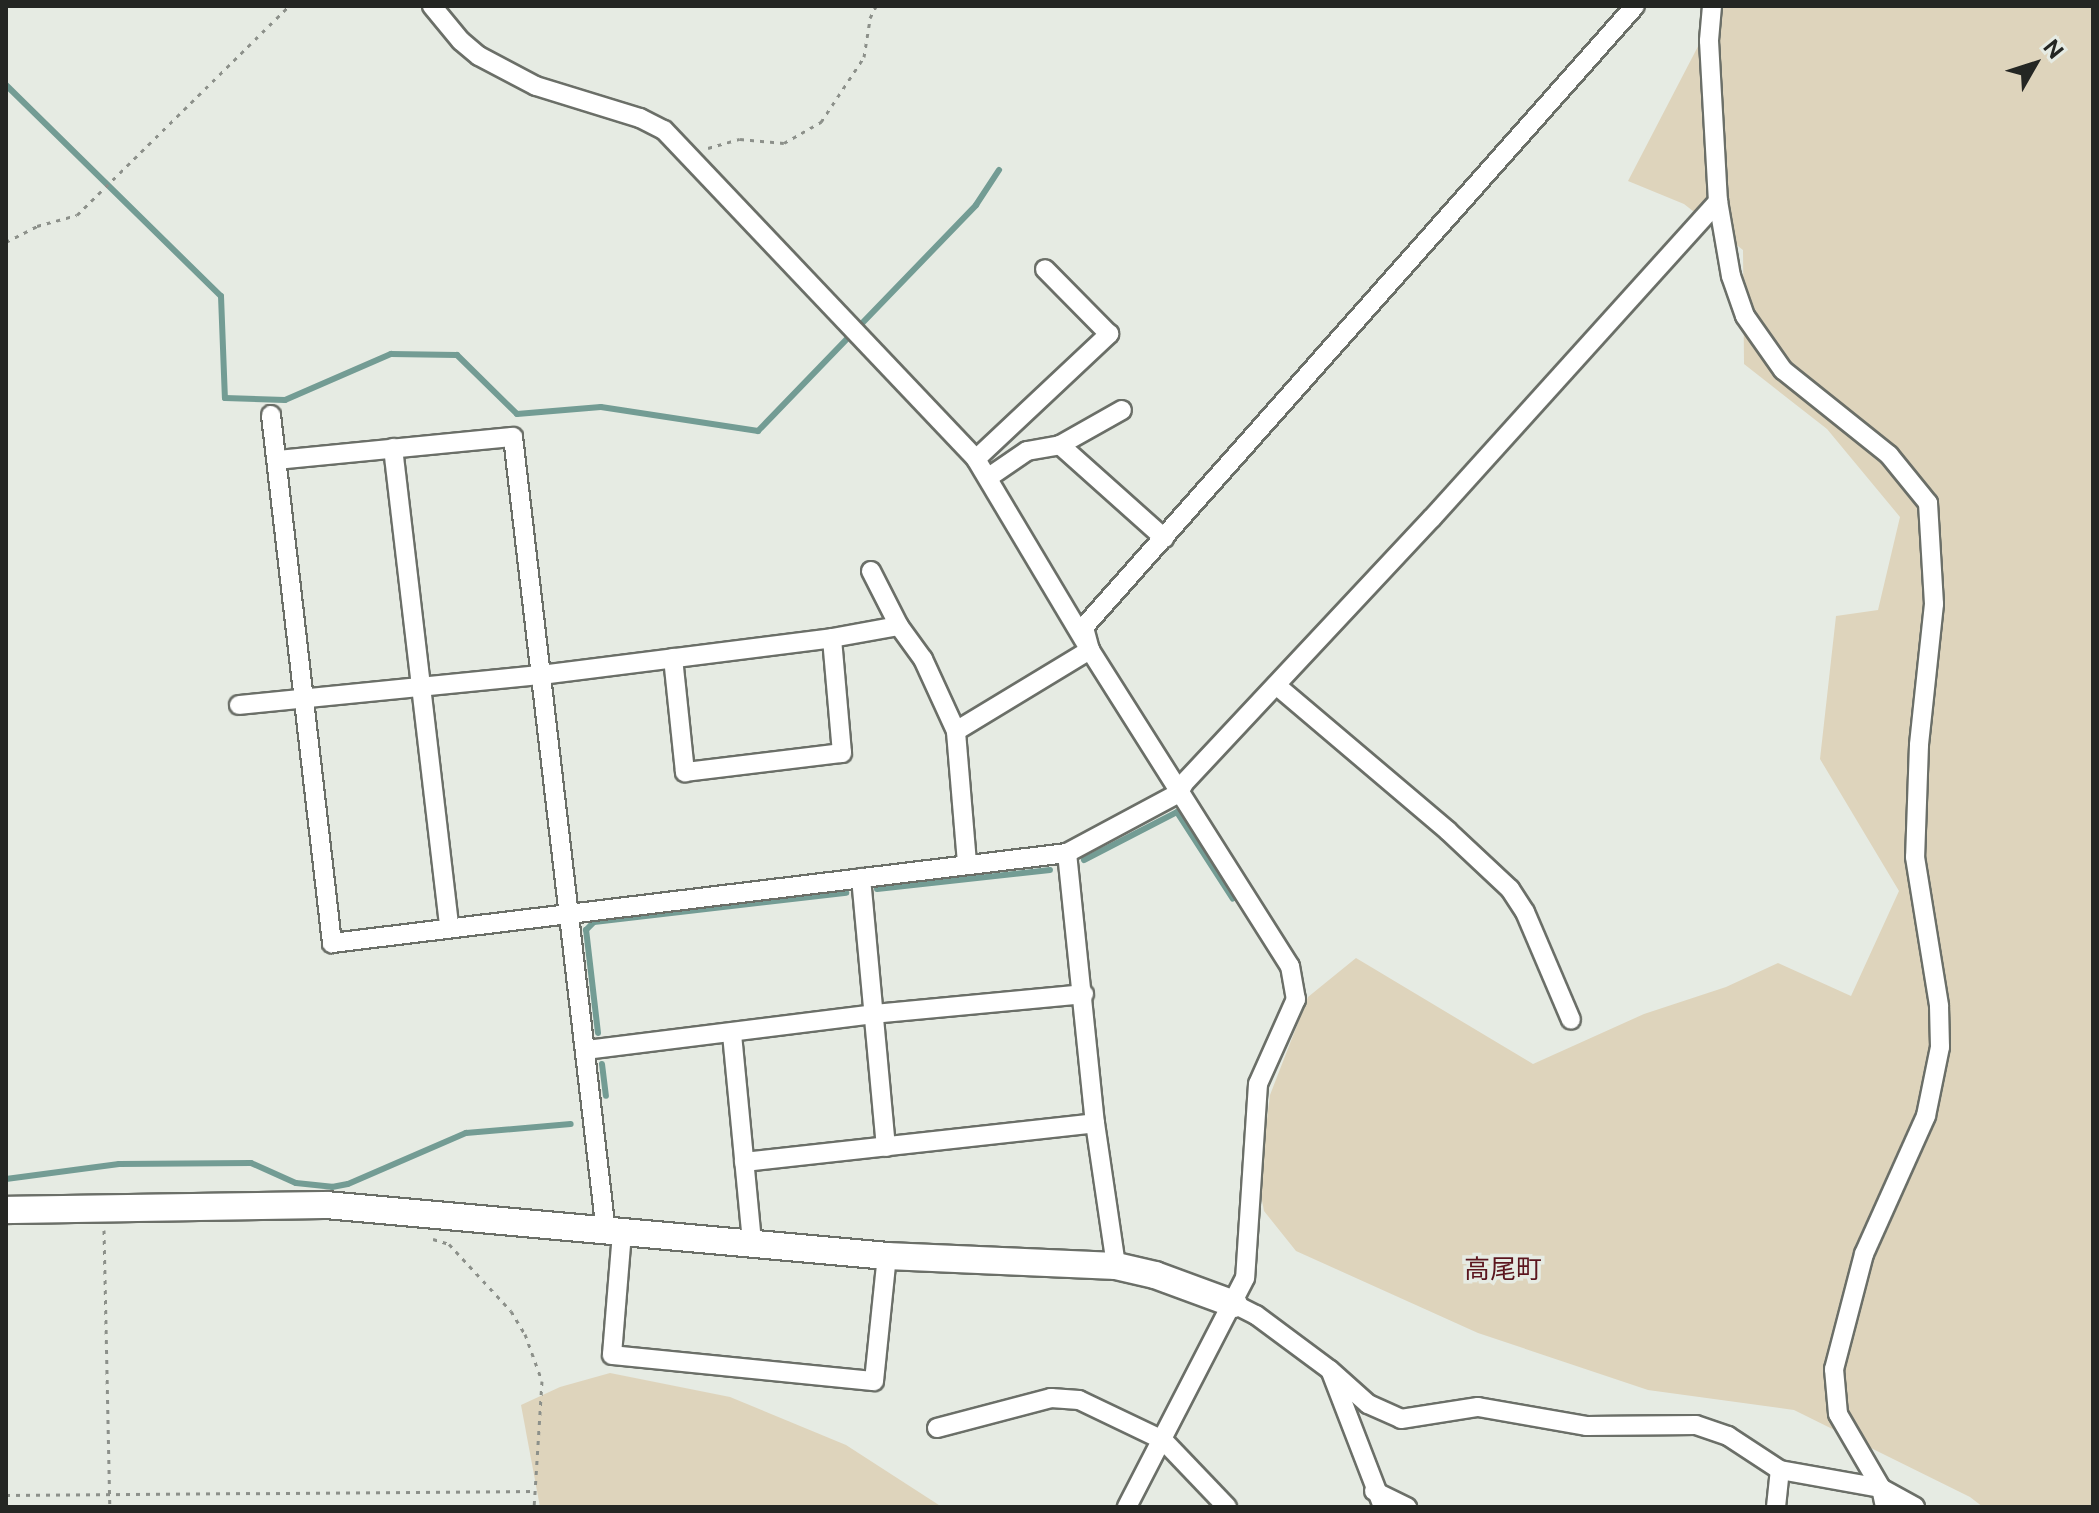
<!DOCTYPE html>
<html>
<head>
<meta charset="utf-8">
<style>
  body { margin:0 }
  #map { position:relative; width:2099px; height:1513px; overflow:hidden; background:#e6ebe3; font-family:"Public Sans","Noto Sans JP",sans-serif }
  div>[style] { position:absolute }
  .green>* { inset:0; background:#ded4bc }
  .stream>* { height:6px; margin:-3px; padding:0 3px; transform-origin:3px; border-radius:3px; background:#739c94 }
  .path>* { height:3px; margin-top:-1.5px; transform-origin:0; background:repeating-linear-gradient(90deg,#8c908a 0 4px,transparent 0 10px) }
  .roads { filter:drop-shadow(2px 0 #6b6f68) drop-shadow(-2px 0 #6b6f68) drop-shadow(0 2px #6b6f68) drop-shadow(0 -2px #6b6f68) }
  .street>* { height:18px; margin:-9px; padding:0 9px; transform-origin:9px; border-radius:9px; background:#fff }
  .secondary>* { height:26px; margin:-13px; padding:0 13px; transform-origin:13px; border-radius:13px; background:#fff }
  span { translate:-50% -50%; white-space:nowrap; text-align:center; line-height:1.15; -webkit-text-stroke:7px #e6ebe3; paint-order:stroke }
  .quarter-label { font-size:26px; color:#5b151e }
  .frame { position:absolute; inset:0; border:8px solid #242623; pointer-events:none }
  .north { position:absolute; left:1995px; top:24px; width:80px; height:80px; -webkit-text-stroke:6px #e6ebe3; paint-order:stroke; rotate:51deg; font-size:22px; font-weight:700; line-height:32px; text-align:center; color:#242623 }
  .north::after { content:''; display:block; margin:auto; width:28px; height:36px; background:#242623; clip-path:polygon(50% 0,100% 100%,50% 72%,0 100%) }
</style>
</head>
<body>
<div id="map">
  <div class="green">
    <i style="clip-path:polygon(1719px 6px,2093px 6px,2093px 1507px,1983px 1507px,1970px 1497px,1794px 1410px,1648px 1390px,1478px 1333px,1296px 1251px,1264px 1211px,1259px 1185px,1270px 1095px,1308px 997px,1356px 958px,1533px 1064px,1644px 1014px,1726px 987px,1778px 963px,1851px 996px,1899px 891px,1820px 759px,1836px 616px,1878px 610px,1900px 517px,1827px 429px,1744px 364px,1743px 250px,1684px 204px,1628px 181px)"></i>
    <i style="clip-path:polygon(610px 1373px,730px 1397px,846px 1445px,942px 1507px,540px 1507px,521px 1405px,560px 1387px)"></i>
  </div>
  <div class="stream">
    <i style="left:6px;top:85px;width:301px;rotate:44.5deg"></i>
    <i style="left:221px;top:296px;width:102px;rotate:87.8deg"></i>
    <i style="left:225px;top:398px;width:60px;rotate:1.9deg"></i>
    <i style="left:285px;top:400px;width:116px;rotate:-23.5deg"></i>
    <i style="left:391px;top:354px;width:66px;rotate:0.9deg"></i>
    <i style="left:457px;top:355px;width:84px;rotate:44.5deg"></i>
    <i style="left:517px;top:414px;width:84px;rotate:-4.8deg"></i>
    <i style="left:601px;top:407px;width:159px;rotate:8.7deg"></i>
    <i style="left:758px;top:431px;width:314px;rotate:-46deg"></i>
    <i style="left:976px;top:205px;width:42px;rotate:-56.7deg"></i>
    <i style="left:1084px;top:860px;width:105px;rotate:-27.3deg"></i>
    <i style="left:1177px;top:812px;width:103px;rotate:57.2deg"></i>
    <i style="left:877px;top:889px;width:174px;rotate:-6.3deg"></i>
    <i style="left:598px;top:1033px;width:104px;rotate:-96.6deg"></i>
    <i style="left:586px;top:930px;width:11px;rotate:-45deg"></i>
    <i style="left:594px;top:922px;width:254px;rotate:-6.6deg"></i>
    <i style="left:602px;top:1064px;width:32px;rotate:83deg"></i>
    <i style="left:6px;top:1179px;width:114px;rotate:-7.6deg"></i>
    <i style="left:119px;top:1164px;width:132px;rotate:-0.4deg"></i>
    <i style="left:251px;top:1163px;width:49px;rotate:24deg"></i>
    <i style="left:296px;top:1183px;width:36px;rotate:6deg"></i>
    <i style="left:332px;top:1187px;width:16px;rotate:-11deg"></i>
    <i style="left:348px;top:1184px;width:129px;rotate:-23.4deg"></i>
    <i style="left:466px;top:1133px;width:105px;rotate:-4.9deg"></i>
  </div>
  <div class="path">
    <i style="left:708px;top:148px;width:33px;rotate:-16deg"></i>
    <i style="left:740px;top:139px;width:44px;rotate:5.2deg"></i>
    <i style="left:784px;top:143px;width:43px;rotate:-29.6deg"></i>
    <i style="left:821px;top:122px;width:78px;rotate:-56.5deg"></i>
    <i style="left:864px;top:57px;width:39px;rotate:-81deg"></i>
    <i style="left:870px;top:18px;width:13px;rotate:-63deg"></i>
    <i style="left:6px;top:242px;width:35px;rotate:-27deg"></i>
    <i style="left:37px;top:226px;width:41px;rotate:-15.4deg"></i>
    <i style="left:77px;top:215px;width:298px;rotate:-44.6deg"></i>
    <i style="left:104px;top:1230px;width:277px;rotate:88.8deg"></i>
    <i style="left:433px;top:1239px;width:17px;rotate:17deg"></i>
    <i style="left:449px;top:1244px;width:91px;rotate:47.2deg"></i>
    <i style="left:511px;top:1311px;width:27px;rotate:59deg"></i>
    <i style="left:525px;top:1334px;width:50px;rotate:70.1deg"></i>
    <i style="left:542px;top:1381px;width:126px;rotate:93.6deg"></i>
    <i style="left:6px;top:1495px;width:528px;rotate:-0.43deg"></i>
  </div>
  <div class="roads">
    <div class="street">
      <i style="left:432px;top:6px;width:45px;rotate:50.4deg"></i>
      <i style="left:461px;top:41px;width:23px;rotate:40deg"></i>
      <i style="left:479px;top:56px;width:64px;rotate:27.8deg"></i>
      <i style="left:536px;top:86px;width:109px;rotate:17.1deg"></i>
      <i style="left:640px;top:118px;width:27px;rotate:27deg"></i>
      <i style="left:664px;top:130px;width:453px;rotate:46.5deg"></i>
      <i style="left:976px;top:459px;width:222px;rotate:59.2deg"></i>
      <i style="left:1090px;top:650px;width:374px;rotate:57.7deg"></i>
      <i style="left:1290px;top:966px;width:34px;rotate:80deg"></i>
      <i style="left:1296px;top:999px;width:93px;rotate:114.1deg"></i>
      <i style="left:1258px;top:1084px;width:194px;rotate:93.8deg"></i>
      <i style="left:1245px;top:1278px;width:258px;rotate:117.3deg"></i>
      <i style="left:1712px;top:6px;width:35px;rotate:95deg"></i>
      <i style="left:1709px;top:41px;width:160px;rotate:86.8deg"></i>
      <i style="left:1718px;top:201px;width:76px;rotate:80.2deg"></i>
      <i style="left:1731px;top:276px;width:42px;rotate:70.7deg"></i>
      <i style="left:1745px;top:316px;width:66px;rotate:54.9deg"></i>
      <i style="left:1783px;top:370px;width:136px;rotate:38.7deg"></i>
      <i style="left:1889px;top:455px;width:62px;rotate:50.9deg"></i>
      <i style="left:1928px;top:503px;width:101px;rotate:86.6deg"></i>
      <i style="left:1934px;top:604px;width:142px;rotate:96.1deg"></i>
      <i style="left:1919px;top:745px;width:112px;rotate:92deg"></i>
      <i style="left:1915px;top:857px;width:151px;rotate:80.8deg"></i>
      <i style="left:1939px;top:1006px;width:41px;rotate:88.6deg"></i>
      <i style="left:1940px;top:1047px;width:70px;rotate:101.5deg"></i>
      <i style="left:1926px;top:1116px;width:151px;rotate:114.2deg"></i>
      <i style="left:1864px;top:1254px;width:119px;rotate:104.6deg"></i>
      <i style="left:1834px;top:1369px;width:45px;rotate:84.9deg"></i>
      <i style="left:1838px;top:1414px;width:86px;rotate:59.8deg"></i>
      <i style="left:1881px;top:1488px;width:19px;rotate:78deg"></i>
      <i style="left:271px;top:415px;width:532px;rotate:83.41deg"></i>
      <i style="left:332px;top:943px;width:740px;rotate:-6.98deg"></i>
      <i style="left:1067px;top:853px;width:127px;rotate:-28.2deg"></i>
      <i style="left:1179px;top:793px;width:11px;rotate:-63deg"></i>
      <i style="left:1184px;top:783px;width:363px;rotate:-46.9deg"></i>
      <i style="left:1432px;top:518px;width:427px;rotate:-47.9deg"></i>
      <i style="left:1060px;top:445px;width:71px;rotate:-29.4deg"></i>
      <i style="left:393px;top:448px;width:483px;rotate:83.3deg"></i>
      <i style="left:976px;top:459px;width:183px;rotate:-43.2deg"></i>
      <i style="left:1109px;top:334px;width:91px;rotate:-134.6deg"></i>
      <i style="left:277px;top:460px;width:237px;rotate:-5.6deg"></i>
      <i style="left:513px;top:437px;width:800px;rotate:83.33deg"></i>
      <i style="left:989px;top:477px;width:46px;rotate:-34.4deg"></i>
      <i style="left:1027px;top:451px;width:34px;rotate:-10deg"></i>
      <i style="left:1060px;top:445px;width:140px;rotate:41.8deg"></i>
      <i style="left:871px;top:571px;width:62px;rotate:63deg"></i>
      <i style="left:899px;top:626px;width:41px;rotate:54deg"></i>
      <i style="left:923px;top:659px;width:79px;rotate:65.4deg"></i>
      <i style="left:673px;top:658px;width:115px;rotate:84deg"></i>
      <i style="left:685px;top:772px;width:158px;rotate:-6.9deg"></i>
      <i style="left:842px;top:753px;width:115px;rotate:-95deg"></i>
      <i style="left:1276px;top:685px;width:226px;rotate:40.3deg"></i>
      <i style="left:1448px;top:831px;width:85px;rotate:43.1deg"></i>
      <i style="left:1510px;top:889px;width:27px;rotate:57deg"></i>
      <i style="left:1525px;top:912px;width:117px;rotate:66.9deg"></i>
      <i style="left:239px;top:705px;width:303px;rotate:-5.7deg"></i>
      <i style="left:541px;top:675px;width:293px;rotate:-7.2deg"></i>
      <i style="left:832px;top:638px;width:68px;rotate:-10.2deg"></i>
      <i style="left:1067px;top:853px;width:271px;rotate:84.1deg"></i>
      <i style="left:1095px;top:1123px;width:145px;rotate:81.6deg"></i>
      <i style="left:967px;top:863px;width:132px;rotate:-94.8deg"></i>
      <i style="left:956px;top:731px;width:157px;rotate:-31.2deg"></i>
      <i style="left:1090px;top:650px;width:24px;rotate:-105deg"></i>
      <i style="left:1084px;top:627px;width:830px;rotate:-48.42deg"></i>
      <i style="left:861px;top:878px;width:270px;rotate:84.7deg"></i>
      <i style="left:732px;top:1034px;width:208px;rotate:84.5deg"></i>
      <i style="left:586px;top:1050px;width:289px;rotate:-7.1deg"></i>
      <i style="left:873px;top:1014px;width:212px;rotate:-5.4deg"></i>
      <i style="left:744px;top:1162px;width:353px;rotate:-6.3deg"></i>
      <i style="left:622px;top:1233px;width:122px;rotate:94.7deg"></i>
      <i style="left:612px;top:1355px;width:263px;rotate:5.7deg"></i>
      <i style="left:874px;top:1381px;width:126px;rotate:-84.1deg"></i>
      <i style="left:1234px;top:1304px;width:25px;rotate:27deg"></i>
      <i style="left:1256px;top:1315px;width:92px;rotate:36.6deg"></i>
      <i style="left:1330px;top:1370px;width:51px;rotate:41.8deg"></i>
      <i style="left:1368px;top:1404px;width:36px;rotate:24deg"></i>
      <i style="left:1401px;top:1419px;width:78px;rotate:-8.9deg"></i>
      <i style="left:1478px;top:1407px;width:111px;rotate:9.9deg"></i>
      <i style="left:1587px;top:1426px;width:109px;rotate:-0.5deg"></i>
      <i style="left:1696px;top:1425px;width:34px;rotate:19deg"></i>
      <i style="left:1728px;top:1436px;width:62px;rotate:33.2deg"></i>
      <i style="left:1780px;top:1470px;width:103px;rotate:10.1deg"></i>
      <i style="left:1881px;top:1488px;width:39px;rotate:29deg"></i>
      <i style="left:1331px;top:1372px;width:145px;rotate:68.9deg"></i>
      <i style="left:937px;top:1428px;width:118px;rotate:-14.7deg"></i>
      <i style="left:1051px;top:1398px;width:28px;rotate:4deg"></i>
      <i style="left:1079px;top:1400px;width:93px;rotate:25.5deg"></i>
      <i style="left:1163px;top:1440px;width:93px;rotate:46.3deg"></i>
      <i style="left:1374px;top:1491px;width:37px;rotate:26deg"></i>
      <i style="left:1776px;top:1507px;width:37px;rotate:-84deg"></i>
    </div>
    <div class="secondary">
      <i style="left:6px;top:1210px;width:320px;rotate:-0.9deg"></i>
      <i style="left:326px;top:1205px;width:563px;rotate:5.19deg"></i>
      <i style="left:887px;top:1256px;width:229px;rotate:2.5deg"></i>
      <i style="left:1116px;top:1266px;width:40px;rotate:13deg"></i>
      <i style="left:1155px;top:1275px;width:84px;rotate:20.2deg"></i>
    </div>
  </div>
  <div class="quarter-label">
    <span style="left:1503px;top:1269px">高尾町</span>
  </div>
  <div class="frame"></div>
  <div class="north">N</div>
</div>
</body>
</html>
